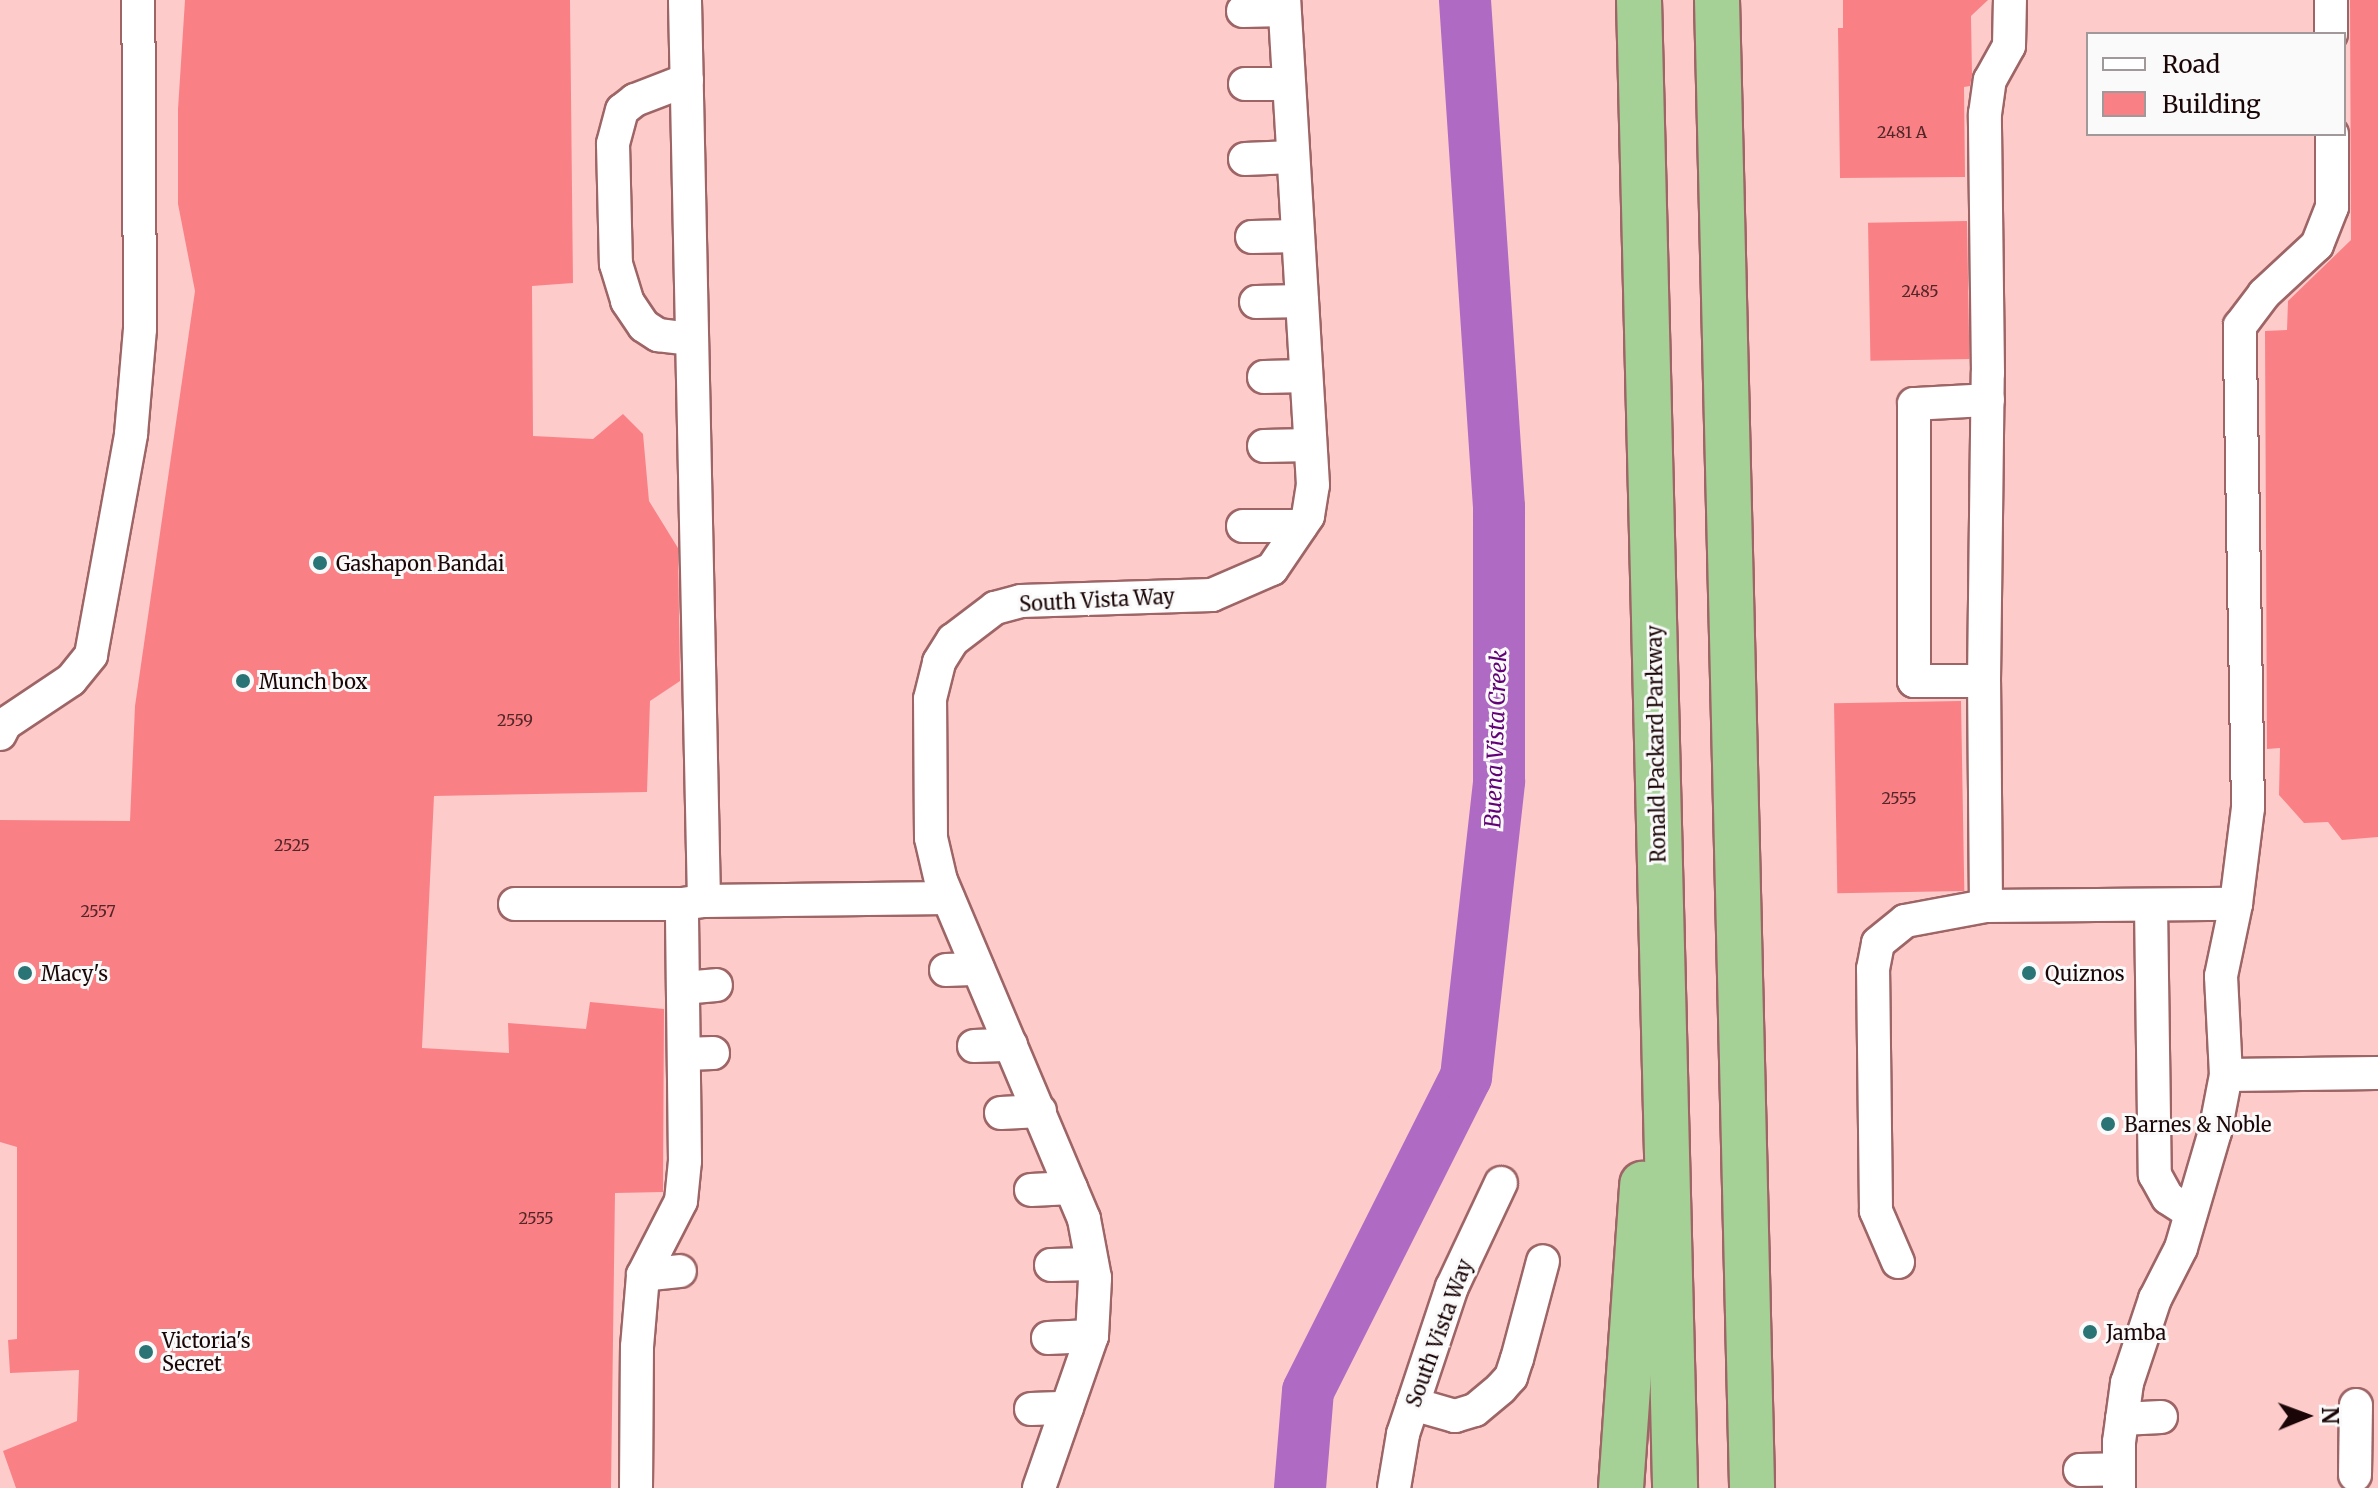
<!DOCTYPE html>
<html>
<head>
<meta charset="utf-8">
<style>
  body { margin:0 }
  #map { position:relative; width:2378px; height:1488px; overflow:hidden; background:#fecbcb; font-family:Merriweather,serif }
  div>[style] { position:absolute }
  .river>* { height:52px; margin:-26px; padding:0 26px; transform-origin:26px; border-radius:26px; background:#af6bc3 }
  .building>* { inset:0; background:#f98186; transform-origin:0 0 }
  .roads { filter:drop-shadow(2px 0 #9e6566) drop-shadow(-2px 0 #9e6566) drop-shadow(0 2px #9e6566) drop-shadow(0 -2px #9e6566) }
  .minor>* { height:32px; margin:-16px; padding:0 16px; transform-origin:16px; border-radius:16px; background:#fff }
  .highway>* { height:44px; margin:-22px; padding:0 22px; transform-origin:22px; border-radius:22px; background:#a5d197 }
  .dots>* { width:22px; height:22px; translate:-50% -50%; box-sizing:border-box; border:4px solid #fafafa; border-radius:50% }
  span { translate:-50% -50%; white-space:nowrap; text-align:center; line-height:1.15; -webkit-text-stroke:6px #fafafa; paint-order:stroke }
  .number-label { font-size:16px; color:#522527 }
  .number-label span { -webkit-text-stroke-width:0 }
  .poi-label { font-size:20px; color:#1b0607 }
  .left { translate:0 -50%; text-align:left }
  .street-label { font-size:20px; color:#1b0607 }
  .water-label { font-size:22px; color:#620077; font-style:italic }
  .legend { position:absolute; left:2086px; top:32px; width:260px; height:104px; box-sizing:border-box; background:#fafafa; border:2px solid #a19899; margin:0; padding:10px 14px; list-style:none; font-size:24px; color:#1b0607 }
  .legend li { display:flex; align-items:center; gap:16px; height:40px }
  .legend b { width:40px; border:2px solid #a19899 }
  .north { position:absolute; left:2266px; top:1376px; width:80px; height:80px; -webkit-text-stroke:6px #fafafa; paint-order:stroke; rotate:89deg; font-size:22px; font-weight:700; line-height:32px; text-align:center; color:#1b0607 }
  .north::after { content:''; display:block; margin:auto; width:28px; height:36px; background:#1b0607; clip-path:polygon(50% 0,100% 100%,50% 72%,0 100%) }
</style>
</head>
<body>
<div id="map">
  <div class="river">
    <i style="left:1300px;top:1488px;width:97px;rotate:-85.3deg"></i>
    <i style="left:1308px;top:1391px;width:352px;rotate:-63.3deg"></i>
    <i style="left:1466px;top:1077px;width:298px;rotate:-83.6deg"></i>
    <i style="left:1499px;top:781px;width:274px;rotate:-90deg"></i>
    <i style="left:1499px;top:507px;width:508px;rotate:-93.84deg"></i>
  </div>
  <div class="building">
    <i style="clip-path:polygon(185px 0,570px 0,573px 283px,532px 286px,533px 436px,593px 439px,623px 414px,643px 434px,649px 501px,678px 548px,680px 681px,650px 701px,647px 792px,434px 796px,422px 1048px,509px 1053px,508px 1023px,586px 1029px,590px 1002px,664px 1009px,663px 1192px,615px 1193px,611px 1488px,16px 1488px,3px 1451px,77px 1421px,79px 1370px,10px 1373px,8px 1340px,17px 1339px,17px 1147px,0 1142px,0 820px,130px 821px,135px 706px,195px 291px,178px 204px,178px 109px)"></i>
    <i style="clip-path:polygon(1843px 0,1988px 0,1971px 16px,1972px 75px,1970px 86px,1964px 87px,1965px 177px,1840px 178px,1838px 28px,1843px 28px)"></i>
    <i style="clip-path:polygon(2350px 0,2378px 0,2378px 837px,2342px 840px,2328px 822px,2304px 823px,2279px 795px,2280px 748px,2267px 749px,2265px 331px,2287px 330px,2288px 301px,2351px 240px)"></i>
    <i style="left:1967px;top:221px;width:138px;height:99px;rotate:89deg"></i>
    <i style="left:1961px;top:701px;width:190px;height:127px;rotate:89deg"></i>
  </div>
  <div class="roads">
    <div class="minor">
      <i style="left:2331px;top:0;width:34px;rotate:90deg"></i>
      <i style="left:1243px;top:11px;width:41px;rotate:-1.4deg"></i>
      <i style="left:687px;top:80px;width:56px;rotate:159deg"></i>
      <i style="left:635px;top:100px;width:16px;rotate:142deg"></i>
      <i style="left:622px;top:110px;width:35px;rotate:105deg"></i>
      <i style="left:613px;top:144px;width:120px;rotate:88.6deg"></i>
      <i style="left:616px;top:264px;width:39px;rotate:73deg"></i>
      <i style="left:627px;top:301px;width:30px;rotate:56deg"></i>
      <i style="left:644px;top:326px;width:17px;rotate:33deg"></i>
      <i style="left:658px;top:335px;width:34px;rotate:7deg"></i>
      <i style="left:1245px;top:84px;width:43px"></i>
      <i style="left:1245px;top:159px;width:48px;rotate:-2.4deg"></i>
      <i style="left:1252px;top:237px;width:46px;rotate:-1.2deg"></i>
      <i style="left:1256px;top:302px;width:46px;rotate:-1.2deg"></i>
      <i style="left:1264px;top:377px;width:42px;rotate:-1.4deg"></i>
      <i style="left:1264px;top:446px;width:46px;rotate:-1.2deg"></i>
      <i style="left:1243px;top:526px;width:58px"></i>
      <i style="left:1984px;top:681px;width:70px;rotate:180deg"></i>
      <i style="left:1914px;top:681px;width:277px;rotate:-90deg"></i>
      <i style="left:1914px;top:404px;width:74px;rotate:-3.1deg"></i>
      <i style="left:0;top:734px;width:11px;rotate:-63deg"></i>
      <i style="left:5px;top:724px;width:79px;rotate:-33.7deg"></i>
      <i style="left:71px;top:680px;width:32px;rotate:-51deg"></i>
      <i style="left:91px;top:655px;width:225px;rotate:-79.7deg"></i>
      <i style="left:131px;top:434px;width:105px;rotate:-85.1deg"></i>
      <i style="left:140px;top:329px;width:329px;rotate:-90.3deg"></i>
      <i style="left:704px;top:901px;width:244px;rotate:-0.7deg"></i>
      <i style="left:515px;top:904px;width:167px"></i>
      <i style="left:2151px;top:905px;width:270px;rotate:89.2deg"></i>
      <i style="left:2155px;top:1175px;width:26px;rotate:61deg"></i>
      <i style="left:2168px;top:1198px;width:27px;rotate:33deg"></i>
      <i style="left:1986px;top:906px;width:225px;rotate:-90.5deg"></i>
      <i style="left:1984px;top:681px;width:308px;rotate:-89.3deg"></i>
      <i style="left:1988px;top:373px;width:259px;rotate:-90.7deg"></i>
      <i style="left:1985px;top:114px;width:34px;rotate:-82deg"></i>
      <i style="left:1990px;top:80px;width:39px;rotate:-61deg"></i>
      <i style="left:2009px;top:46px;width:46px;rotate:-88.8deg"></i>
      <i style="left:946px;top:970px;width:32px;rotate:-2deg"></i>
      <i style="left:683px;top:988px;width:33px;rotate:-5deg"></i>
      <i style="left:974px;top:1046px;width:37px;rotate:-2deg"></i>
      <i style="left:684px;top:1054px;width:29px;rotate:-2deg"></i>
      <i style="left:2226px;top:1075px;width:152px;rotate:-0.8deg"></i>
      <i style="left:1001px;top:1113px;width:39px;rotate:-3deg"></i>
      <i style="left:1031px;top:1190px;width:40px;rotate:-2.9deg"></i>
      <i style="left:1898px;top:1262px;width:56px;rotate:-113.3deg"></i>
      <i style="left:1876px;top:1211px;width:242px;rotate:-90.7deg"></i>
      <i style="left:1873px;top:969px;width:26px;rotate:-79deg"></i>
      <i style="left:1878px;top:943px;width:35px;rotate:-39deg"></i>
      <i style="left:1905px;top:921px;width:82px;rotate:-10.5deg"></i>
      <i style="left:1986px;top:906px;width:250px;rotate:-0.5deg"></i>
      <i style="left:1051px;top:1265px;width:41px;rotate:-1.4deg"></i>
      <i style="left:643px;top:1275px;width:37px;rotate:-6deg"></i>
      <i style="left:1048px;top:1338px;width:44px;rotate:-2.6deg"></i>
      <i style="left:1413px;top:1404px;width:44px;rotate:15.9deg"></i>
      <i style="left:1455px;top:1416px;width:21px;rotate:-17deg"></i>
      <i style="left:1475px;top:1410px;width:34px;rotate:-40deg"></i>
      <i style="left:1501px;top:1388px;width:15px;rotate:-48deg"></i>
      <i style="left:1511px;top:1377px;width:19px;rotate:-72deg"></i>
      <i style="left:1517px;top:1359px;width:101px;rotate:-75.1deg"></i>
      <i style="left:1031px;top:1409px;width:36px;rotate:-2deg"></i>
      <i style="left:2122px;top:1419px;width:39px;rotate:-3deg"></i>
      <i style="left:2080px;top:1470px;width:39px;rotate:-1deg"></i>
      <i style="left:2355px;top:1475px;width:70px;rotate:-89.2deg"></i>
      <i style="left:636px;top:1488px;width:141px;rotate:-89.6deg"></i>
      <i style="left:637px;top:1347px;width:72px;rotate:-85.2deg"></i>
      <i style="left:643px;top:1275px;width:83px;rotate:-62.8deg"></i>
      <i style="left:681px;top:1201px;width:40px;rotate:-84.3deg"></i>
      <i style="left:685px;top:1161px;width:257px;rotate:-90.7deg"></i>
      <i style="left:682px;top:904px;width:22px;rotate:-8deg"></i>
      <i style="left:704px;top:901px;width:901px;rotate:-91.21deg"></i>
      <i style="left:1039px;top:1488px;width:161px;rotate:-70.8deg"></i>
      <i style="left:1092px;top:1336px;width:58px;rotate:-87deg"></i>
      <i style="left:1095px;top:1278px;width:60px;rotate:-100.6deg"></i>
      <i style="left:1084px;top:1219px;width:367px;rotate:-112.9deg"></i>
      <i style="left:941px;top:881px;width:44px;rotate:-103.1deg"></i>
      <i style="left:931px;top:838px;width:139px;rotate:-90.4deg"></i>
      <i style="left:930px;top:699px;width:38px;rotate:-76deg"></i>
      <i style="left:939px;top:662px;width:26px;rotate:-58deg"></i>
      <i style="left:953px;top:640px;width:53px;rotate:-37.3deg"></i>
      <i style="left:995px;top:608px;width:27px;rotate:-15deg"></i>
      <i style="left:1021px;top:601px;width:191px;rotate:-1.8deg"></i>
      <i style="left:1212px;top:595px;width:65px;rotate:-23.4deg"></i>
      <i style="left:1272px;top:569px;width:64px;rotate:-55.8deg"></i>
      <i style="left:1308px;top:516px;width:31px;rotate:-81deg"></i>
      <i style="left:1313px;top:485px;width:486px;rotate:-93.4deg"></i>
      <i style="left:1394px;top:1488px;width:55px;rotate:-80.5deg"></i>
      <i style="left:1403px;top:1434px;width:155px;rotate:-71.6deg"></i>
      <i style="left:1452px;top:1287px;width:115px;rotate:-64.8deg"></i>
      <i style="left:2119px;top:1488px;width:46px;rotate:-90deg"></i>
      <i style="left:2119px;top:1442px;width:60px;rotate:-82.3deg"></i>
      <i style="left:2127px;top:1383px;width:89px;rotate:-71.6deg"></i>
      <i style="left:2155px;top:1299px;width:57px;rotate:-63deg"></i>
      <i style="left:2181px;top:1248px;width:121px;rotate:-73.7deg"></i>
      <i style="left:2215px;top:1132px;width:58px;rotate:-79.1deg"></i>
      <i style="left:2226px;top:1075px;width:99px;rotate:-92.9deg"></i>
      <i style="left:2221px;top:976px;width:74px;rotate:-78.2deg"></i>
      <i style="left:2236px;top:904px;width:97px;rotate:-82.9deg"></i>
      <i style="left:2248px;top:808px;width:482px;rotate:-91deg"></i>
      <i style="left:2240px;top:326px;width:40px;rotate:-53deg"></i>
      <i style="left:2264px;top:294px;width:72px;rotate:-42.8deg"></i>
      <i style="left:2317px;top:245px;width:41px;rotate:-68.5deg"></i>
      <i style="left:2332px;top:207px;width:73px;rotate:-90deg"></i>
    </div>
    <div class="highway">
      <i style="left:1639px;top:0;width:1488px;rotate:88.61deg"></i>
      <i style="left:1717px;top:0;width:1488px;rotate:88.65deg"></i>
      <i style="left:1621px;top:1488px;width:305px;rotate:-86deg"></i>
    </div>
  </div>
  <div class="dots">
    <i style="left:320px;top:563px;background:#2a7476"></i>
    <i style="left:243px;top:681px;background:#2a7476"></i>
    <i style="left:25px;top:973px;background:#2a7476"></i>
    <i style="left:2029px;top:973px;background:#2a7476"></i>
    <i style="left:2108px;top:1124px;background:#2a7476"></i>
    <i style="left:2090px;top:1332px;background:#2a7476"></i>
    <i style="left:146px;top:1352px;background:#2a7476"></i>
  </div>
  <div class="number-label">
    <span style="left:1902px;top:132px">2481 A</span>
    <span style="left:1920px;top:291px">2485</span>
    <span style="left:515px;top:720px">2559</span>
    <span style="left:1899px;top:798px">2555</span>
    <span style="left:292px;top:845px">2525</span>
    <span style="left:98px;top:911px">2557</span>
    <span style="left:536px;top:1218px">2555</span>
  </div>
  <div class="poi-label">
    <span class="left" style="left:336px;top:563px">Gashapon Bandai</span>
    <span class="left" style="left:259px;top:681px">Munch box</span>
    <span class="left" style="left:41px;top:973px">Macy's</span>
    <span class="left" style="left:2045px;top:973px">Quiznos</span>
    <span class="left" style="left:2124px;top:1124px">Barnes &amp; Noble</span>
    <span class="left" style="left:2106px;top:1332px">Jamba</span>
    <span class="left" style="left:162px;top:1352px">Victoria's<br>Secret</span>
  </div>
  <div class="street-label">
    <span style="left:1097px;top:600px;rotate:-3deg">South Vista Way</span>
    <span style="left:1656px;top:744px;rotate:-91deg">Ronald Packard Parkway</span>
    <span style="left:1439px;top:1333px;rotate:-70deg">South Vista Way</span>
  </div>
  <div class="water-label">
    <span style="left:1496px;top:739px;rotate:-88deg">Buena Vista Creek</span>
  </div>
  <ul class="legend">
  <li><b style="height:10px;background:#fff"></b>Road</li>
  <li><b style="height:22px;background:#f98186"></b>Building</li>
  </ul>
  <div class="north">N</div>
</div>
</body>
</html>
